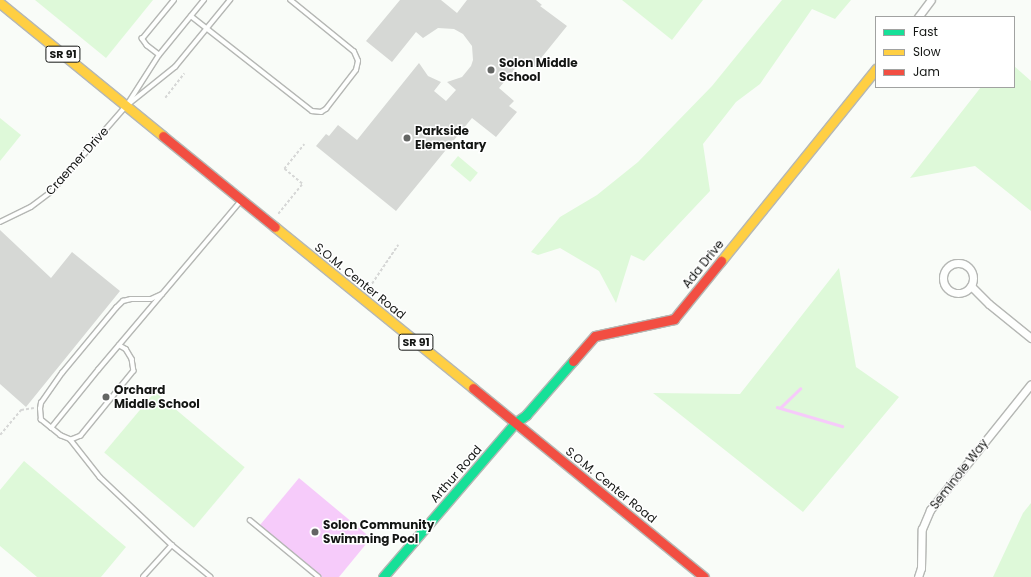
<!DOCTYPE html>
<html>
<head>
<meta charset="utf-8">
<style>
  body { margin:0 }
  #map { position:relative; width:1031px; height:577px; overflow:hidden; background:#f9fcf8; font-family:Poppins,sans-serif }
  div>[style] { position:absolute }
  .green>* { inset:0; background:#def9d9; transform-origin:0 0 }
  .water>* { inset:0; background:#f6cbfa }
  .stream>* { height:2.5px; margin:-1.25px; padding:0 1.25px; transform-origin:1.25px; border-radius:1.25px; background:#f6cbfa }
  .building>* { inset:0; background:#d6d8d5 }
  .path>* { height:1.5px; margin-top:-0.75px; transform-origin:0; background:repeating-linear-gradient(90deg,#d6d7d6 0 3px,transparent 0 5px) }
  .roads { filter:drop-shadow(1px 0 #b5b7b4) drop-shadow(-1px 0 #b5b7b4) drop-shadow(0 1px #b5b7b4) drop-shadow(0 -1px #b5b7b4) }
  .lane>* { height:3.5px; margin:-1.75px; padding:0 1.75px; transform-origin:1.75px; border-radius:1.75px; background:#fefffe }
  .street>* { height:7px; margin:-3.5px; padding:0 3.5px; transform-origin:3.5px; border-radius:3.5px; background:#fefffe }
  .street>.ring { margin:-3.5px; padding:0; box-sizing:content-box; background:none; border:7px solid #fefffe; border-radius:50% }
  .fast>* { height:9px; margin:-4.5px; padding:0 4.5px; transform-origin:4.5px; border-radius:4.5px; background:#16e098 }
  .slow>* { height:9px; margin:-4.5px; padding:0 4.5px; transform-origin:4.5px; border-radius:4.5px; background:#ffcf43 }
  .jam>* { height:9px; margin:-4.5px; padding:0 4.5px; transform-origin:4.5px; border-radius:4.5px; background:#f24e42 }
  .dots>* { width:11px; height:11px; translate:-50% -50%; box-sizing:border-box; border:2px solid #fff; border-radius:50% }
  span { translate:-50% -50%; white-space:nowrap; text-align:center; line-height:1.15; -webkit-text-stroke:3px #fff; paint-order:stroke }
  .shield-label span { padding:1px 3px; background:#fff; border:1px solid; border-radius:3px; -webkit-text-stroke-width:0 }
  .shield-label { font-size:11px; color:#141614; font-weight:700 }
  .poi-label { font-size:12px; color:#141614; font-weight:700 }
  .left { translate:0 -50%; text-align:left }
  .street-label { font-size:12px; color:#141614 }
  .legend { position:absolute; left:875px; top:16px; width:140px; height:72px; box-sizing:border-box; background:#fff; border:1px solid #a1a2a1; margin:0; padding:5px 7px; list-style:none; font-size:12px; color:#141614 }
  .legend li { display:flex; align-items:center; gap:8px; height:20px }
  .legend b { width:20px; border:1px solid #a1a2a1 }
</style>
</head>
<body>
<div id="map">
  <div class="green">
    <i style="clip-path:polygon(35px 0,153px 0,106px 58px)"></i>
    <i style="clip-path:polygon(622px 0,703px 0,672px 40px)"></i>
    <i style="clip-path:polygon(782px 0,851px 0,835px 19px,812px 9px,760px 84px,736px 102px,703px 144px,710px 191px,644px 261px,631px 255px,616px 303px,599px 271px,560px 248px,538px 255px,531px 252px,560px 217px,597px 195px,638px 162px,712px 86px)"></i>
    <i style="clip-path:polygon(1014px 66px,1031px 81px,1031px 211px,975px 166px,910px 178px,981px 87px,1014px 87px)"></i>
    <i style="clip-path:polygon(0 118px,21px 135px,0 161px)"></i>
    <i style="left:458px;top:156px;width:26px;height:12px;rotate:40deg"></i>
    <i style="clip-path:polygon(839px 268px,856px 367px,899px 397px,803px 512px,653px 393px,740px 394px)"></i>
    <i style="left:155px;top:392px;width:117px;height:79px;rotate:40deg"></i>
    <i style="clip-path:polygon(24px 461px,126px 547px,101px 577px,37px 577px,0 546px,0 490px)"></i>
    <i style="clip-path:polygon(1031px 503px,1031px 577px,993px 577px,1023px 513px)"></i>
  </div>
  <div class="water">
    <i style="clip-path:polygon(299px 478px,371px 538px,339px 577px,322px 577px,260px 525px)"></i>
  </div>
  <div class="stream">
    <i style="left:777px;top:407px;width:68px;rotate:16.3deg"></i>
    <i style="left:780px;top:408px;width:28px;rotate:-44deg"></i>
  </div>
  <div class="building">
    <i style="clip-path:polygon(400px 0,441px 0,457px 13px,467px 0,536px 0,542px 5px,540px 6px,567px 26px,533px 68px,523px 59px,499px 88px,514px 101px,509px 106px,517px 112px,496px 137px,472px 118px,396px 211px,316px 146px,326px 134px,329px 136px,338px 125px,357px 140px,419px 63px,428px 76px,441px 82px,434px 91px,446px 101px,456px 90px,447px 82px,462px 77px,471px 66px,473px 60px,472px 46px,463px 34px,454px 29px,438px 28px,423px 38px,416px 32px,392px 62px,366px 41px)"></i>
    <i style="clip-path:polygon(0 230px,51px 278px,72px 252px,120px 291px,26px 407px,0 384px)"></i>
  </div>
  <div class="path">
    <i style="left:165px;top:98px;width:31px;rotate:-52deg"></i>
    <i style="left:278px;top:214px;width:38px;rotate:-51deg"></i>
    <i style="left:302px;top:184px;width:23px;rotate:-140deg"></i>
    <i style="left:284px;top:169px;width:32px;rotate:-51deg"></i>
    <i style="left:369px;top:288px;width:52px;rotate:-56deg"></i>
    <i style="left:0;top:435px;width:33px;rotate:-50deg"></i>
    <i style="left:21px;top:410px;width:13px;rotate:-9deg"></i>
  </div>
  <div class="roads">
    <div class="lane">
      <i style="left:191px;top:16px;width:154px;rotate:38.1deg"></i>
      <i style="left:312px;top:111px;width:9px;rotate:6deg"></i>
      <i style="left:321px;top:112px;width:6px;rotate:-31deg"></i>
      <i style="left:326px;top:109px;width:49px;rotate:-52.4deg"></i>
      <i style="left:356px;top:70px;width:9px;rotate:-77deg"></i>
      <i style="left:358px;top:61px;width:10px;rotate:-114deg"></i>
      <i style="left:354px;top:52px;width:82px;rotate:-140.9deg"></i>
      <i style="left:159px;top:55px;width:15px;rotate:-143deg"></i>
      <i style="left:147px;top:46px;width:9px;rotate:-126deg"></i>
      <i style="left:142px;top:39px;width:50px;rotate:-50.6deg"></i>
      <i style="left:130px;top:103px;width:58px;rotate:-38.7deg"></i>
      <i style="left:175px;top:67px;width:87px;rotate:-50.6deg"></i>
      <i style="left:0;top:222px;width:34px;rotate:-26deg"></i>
      <i style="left:31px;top:207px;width:26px;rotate:-37deg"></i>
      <i style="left:52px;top:191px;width:114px;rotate:-48.9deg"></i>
      <i style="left:127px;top:105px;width:59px;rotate:-57.4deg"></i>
      <i style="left:159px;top:55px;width:71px;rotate:-50.7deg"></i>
      <i style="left:119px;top:345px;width:8px;rotate:30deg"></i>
      <i style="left:126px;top:349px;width:12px;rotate:59deg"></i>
      <i style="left:132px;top:359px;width:12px;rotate:81deg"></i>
      <i style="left:134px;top:371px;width:84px;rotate:129.2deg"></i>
      <i style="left:81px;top:436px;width:11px;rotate:158deg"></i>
      <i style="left:71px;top:440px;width:11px;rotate:-158deg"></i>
      <i style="left:61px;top:436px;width:13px;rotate:-141deg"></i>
      <i style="left:51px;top:428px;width:75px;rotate:-51deg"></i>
      <i style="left:98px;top:370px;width:221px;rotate:-49.8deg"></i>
      <i style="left:51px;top:428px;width:13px;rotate:-141deg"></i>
      <i style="left:41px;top:420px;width:11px;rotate:-95deg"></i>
      <i style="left:40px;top:409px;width:6px;rotate:-81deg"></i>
      <i style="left:41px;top:403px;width:37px;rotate:-55deg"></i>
      <i style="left:62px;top:373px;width:85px;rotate:-50.3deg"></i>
      <i style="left:116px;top:308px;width:10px;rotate:-45deg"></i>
      <i style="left:123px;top:301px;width:8px;rotate:-14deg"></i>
      <i style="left:131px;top:299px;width:20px"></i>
      <i style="left:151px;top:299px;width:12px;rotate:-24deg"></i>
      <i style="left:71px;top:440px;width:47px;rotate:51.9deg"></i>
      <i style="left:100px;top:477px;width:99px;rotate:43.4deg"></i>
      <i style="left:250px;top:520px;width:89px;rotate:39.6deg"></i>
      <i style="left:143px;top:577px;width:43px;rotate:-47.8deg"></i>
      <i style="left:172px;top:545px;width:50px;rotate:39.4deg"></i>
    </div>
    <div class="street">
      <i style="left:918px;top:17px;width:21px;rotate:-53deg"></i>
      <i class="ring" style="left:943px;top:263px;width:23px;height:23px"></i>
      <i style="left:971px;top:286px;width:25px;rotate:45deg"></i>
      <i style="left:989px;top:304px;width:54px;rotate:39deg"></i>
      <i style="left:918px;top:577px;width:9px;rotate:-72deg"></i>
      <i style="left:921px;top:568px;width:39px;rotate:-89deg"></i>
      <i style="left:922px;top:529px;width:21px;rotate:-67deg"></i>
      <i style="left:930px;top:510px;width:161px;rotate:-51.3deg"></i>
    </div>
    <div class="fast">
      <i style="left:383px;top:577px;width:203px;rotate:-49.4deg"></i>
      <i style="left:515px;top:423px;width:14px;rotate:-36deg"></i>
      <i style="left:526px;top:415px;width:72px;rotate:-49deg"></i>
    </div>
    <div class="slow">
      <i style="left:0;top:3px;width:210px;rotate:39.2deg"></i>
      <i style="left:275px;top:227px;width:255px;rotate:39.1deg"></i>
      <i style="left:721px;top:261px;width:247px;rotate:-51.1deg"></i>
    </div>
    <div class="jam">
      <i style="left:163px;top:136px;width:144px;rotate:39.1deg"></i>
      <i style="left:573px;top:361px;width:33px;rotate:-49deg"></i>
      <i style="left:595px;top:336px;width:81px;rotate:-12.1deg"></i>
      <i style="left:674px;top:319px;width:75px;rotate:-51deg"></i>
      <i style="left:473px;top:388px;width:298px;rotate:39.3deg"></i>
    </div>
  </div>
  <div class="dots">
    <i style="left:491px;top:70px;background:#646664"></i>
    <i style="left:407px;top:138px;background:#646664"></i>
    <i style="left:106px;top:397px;background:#646664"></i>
    <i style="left:315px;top:532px;background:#646664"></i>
  </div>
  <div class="shield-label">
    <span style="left:63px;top:54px">SR 91</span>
    <span style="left:416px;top:342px">SR 91</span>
  </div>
  <div class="poi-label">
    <span class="left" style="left:499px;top:70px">Solon Middle<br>School</span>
    <span class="left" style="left:415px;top:138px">Parkside<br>Elementary</span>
    <span class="left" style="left:114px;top:397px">Orchard<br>Middle School</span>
    <span class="left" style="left:323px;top:532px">Solon Community<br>Swimming Pool</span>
  </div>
  <div class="street-label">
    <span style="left:77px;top:161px;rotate:-48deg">Craemer Drive</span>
    <span style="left:703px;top:264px;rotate:-51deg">Ada Drive</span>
    <span style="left:360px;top:281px;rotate:39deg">S.O.M. Center Road</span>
    <span style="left:456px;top:474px;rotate:-49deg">Arthur Road</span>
    <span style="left:959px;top:474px;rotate:-52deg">Seminole Way</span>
    <span style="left:611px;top:485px;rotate:39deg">S.O.M. Center Road</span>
  </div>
  <ul class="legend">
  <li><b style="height:5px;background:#16e098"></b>Fast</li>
  <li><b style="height:5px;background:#ffcf43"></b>Slow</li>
  <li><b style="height:5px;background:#f24e42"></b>Jam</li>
  </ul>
</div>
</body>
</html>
